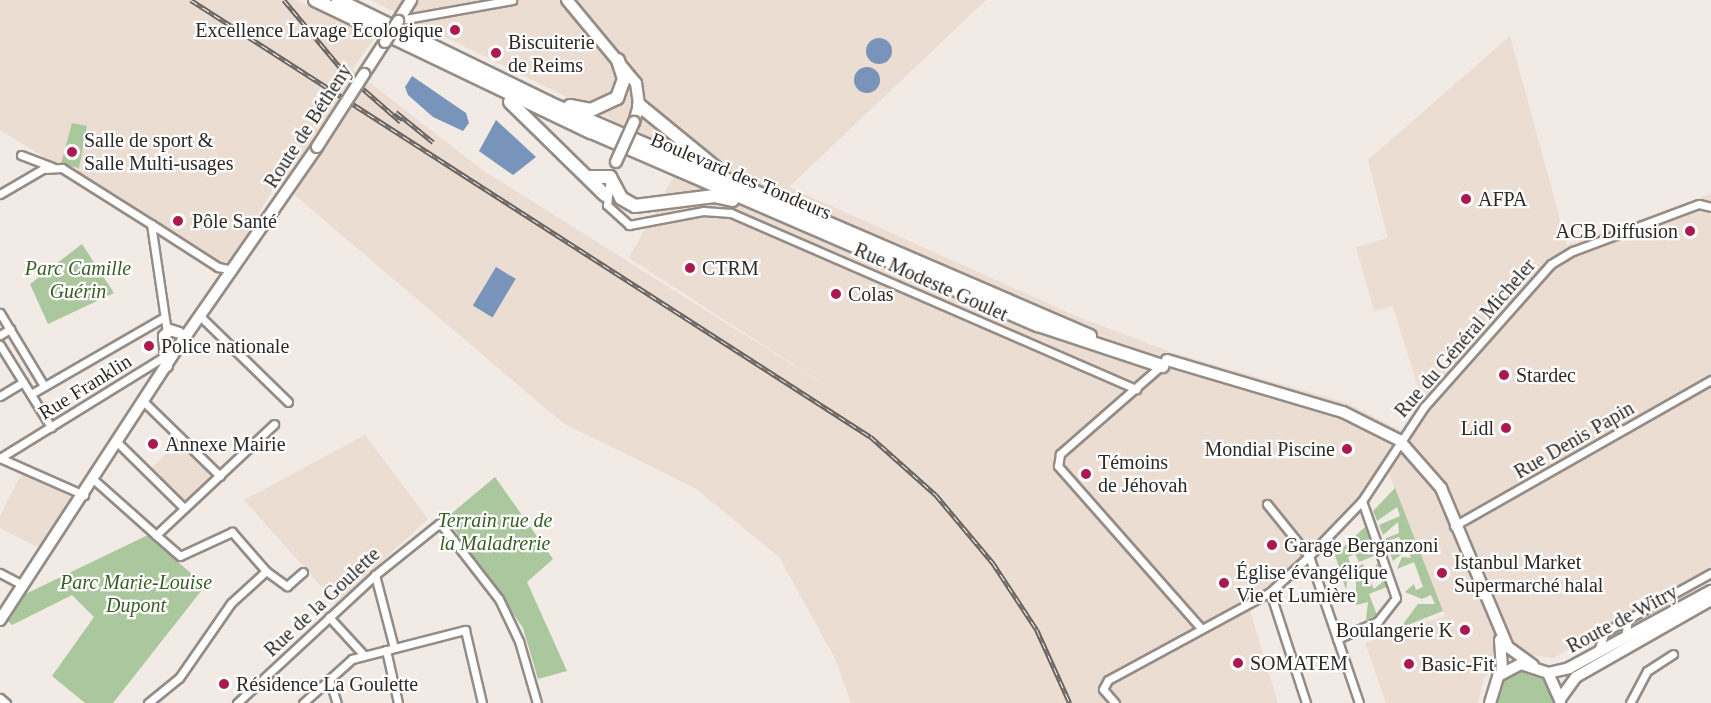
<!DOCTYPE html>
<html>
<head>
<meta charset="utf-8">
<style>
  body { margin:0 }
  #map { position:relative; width:1711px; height:703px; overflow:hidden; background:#f2eae4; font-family:"Times New Roman",serif }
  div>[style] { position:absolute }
  .built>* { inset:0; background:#ecddd2; transform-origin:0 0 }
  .green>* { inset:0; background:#abc79e }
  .water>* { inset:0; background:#7894ba; transform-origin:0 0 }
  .round { border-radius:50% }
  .roads { filter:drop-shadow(2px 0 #948c86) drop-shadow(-2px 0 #948c86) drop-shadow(0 2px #948c86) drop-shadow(0 -2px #948c86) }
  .street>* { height:7px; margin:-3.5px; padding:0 3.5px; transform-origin:3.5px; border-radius:3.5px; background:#fff }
  .secondary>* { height:10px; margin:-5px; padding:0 5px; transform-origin:5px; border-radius:5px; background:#fff }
  .primary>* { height:10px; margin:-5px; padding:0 5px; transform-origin:5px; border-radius:5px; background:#fff }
  .highway>* { height:12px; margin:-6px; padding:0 6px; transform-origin:6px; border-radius:6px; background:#fff }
  .rail>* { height:4.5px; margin-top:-2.25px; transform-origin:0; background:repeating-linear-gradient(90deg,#fff 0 7px,#696461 0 14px); box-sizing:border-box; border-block:2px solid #696461 }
  .bridges { filter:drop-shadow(2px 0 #948c86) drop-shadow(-2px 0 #948c86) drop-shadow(0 2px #948c86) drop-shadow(0 -2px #948c86) }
  .secondary-bridge>* { height:10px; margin:-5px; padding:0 5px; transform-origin:5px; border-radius:5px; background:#fff }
  .dots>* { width:16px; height:16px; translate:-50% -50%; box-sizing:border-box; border:3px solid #fff; border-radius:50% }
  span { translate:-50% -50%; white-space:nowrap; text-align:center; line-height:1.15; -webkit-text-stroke:4.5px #fff; paint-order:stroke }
  .poi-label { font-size:20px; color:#2c2927 }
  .right { translate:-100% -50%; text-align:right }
  .left { translate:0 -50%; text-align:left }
  .street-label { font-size:20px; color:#2c2927 }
  .park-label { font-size:20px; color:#395e24; font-style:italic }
</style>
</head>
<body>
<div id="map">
  <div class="built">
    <i style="clip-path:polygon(0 0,296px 0,375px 37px,352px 69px,484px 171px,842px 396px,629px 258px,685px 156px,371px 0,986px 0,789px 187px,1076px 316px,1170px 352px,1347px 403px,1404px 432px,1424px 407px,1393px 306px,1374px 311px,1356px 247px,1388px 238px,1368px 160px,1510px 36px,1567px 245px,1711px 194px,1711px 573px,1553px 658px,1531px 655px,1505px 660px,1484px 678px,1478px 703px,1386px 703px,1365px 643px,1445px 616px,1387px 469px,1313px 558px,1249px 607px,1278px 703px,851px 703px,835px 658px,779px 557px,695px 488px,563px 423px,278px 181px,230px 262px,218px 264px,0 130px)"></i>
    <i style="clip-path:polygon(365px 435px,428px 519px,336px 603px,244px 500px)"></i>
    <i style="left:178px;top:441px;width:49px;height:38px;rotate:44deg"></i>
    <i style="clip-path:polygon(22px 473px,75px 499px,41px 549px,0 528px,0 516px)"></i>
  </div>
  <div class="green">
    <i style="clip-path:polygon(72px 123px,87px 126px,79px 168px,61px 164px)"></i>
    <i style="clip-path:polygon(82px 244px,114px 293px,48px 324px,30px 284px)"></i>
    <i style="clip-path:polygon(495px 477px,553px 559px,527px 582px,567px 671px,538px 679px,523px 628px,446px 518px)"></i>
    <i style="clip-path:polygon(1395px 488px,1443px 611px,1400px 628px,1418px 604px,1435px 604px,1431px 595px,1422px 599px,1405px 592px,1414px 584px,1416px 590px,1423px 587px,1414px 562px,1397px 569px,1402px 557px,1411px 558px,1408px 549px,1393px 561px,1390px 553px,1403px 547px,1399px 537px,1391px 540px,1394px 548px,1389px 550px,1384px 539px,1399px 533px,1398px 522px,1383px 535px,1379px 525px,1400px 516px,1397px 507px,1377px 521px,1373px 511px)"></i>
    <i style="clip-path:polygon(1365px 527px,1376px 555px,1359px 562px,1355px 554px,1348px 557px,1352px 569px,1363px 564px,1368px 575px,1379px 562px,1383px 573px,1369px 579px,1374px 589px,1386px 579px,1389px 586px,1369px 594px,1377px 615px,1366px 620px,1368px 602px,1356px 605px,1356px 579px,1347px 582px,1346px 590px,1335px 555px)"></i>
    <i style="clip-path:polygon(148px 535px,205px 586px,113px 703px,85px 703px,52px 676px,94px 617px,72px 595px,12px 625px,3px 616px,13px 600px)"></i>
    <i style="clip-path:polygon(1518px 670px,1545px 677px,1554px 703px,1496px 703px,1502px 680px)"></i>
  </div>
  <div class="water">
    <i class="round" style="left:866px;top:38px;width:26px;height:26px"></i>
    <i class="round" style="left:854px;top:67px;width:26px;height:26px"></i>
    <i style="clip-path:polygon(412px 76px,466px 113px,469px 123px,463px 131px,433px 117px,408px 95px,405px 87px)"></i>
    <i style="clip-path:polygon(496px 120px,536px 157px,513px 175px,479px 151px)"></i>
    <i style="left:496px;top:267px;width:23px;height:45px;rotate:31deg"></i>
  </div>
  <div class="roads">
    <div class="street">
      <i style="left:400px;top:20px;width:114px;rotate:-10.1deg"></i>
      <i style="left:21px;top:155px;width:33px;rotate:21deg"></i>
      <i style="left:610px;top:177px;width:28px;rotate:96deg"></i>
      <i style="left:607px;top:205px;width:30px;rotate:42deg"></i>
      <i style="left:629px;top:225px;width:75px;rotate:-10.7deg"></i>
      <i style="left:703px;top:211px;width:28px;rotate:4deg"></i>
      <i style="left:731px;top:213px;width:442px;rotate:23.5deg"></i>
      <i style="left:0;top:194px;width:50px;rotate:-30.2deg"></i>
      <i style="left:43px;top:169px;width:19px;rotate:-3deg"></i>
      <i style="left:62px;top:168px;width:105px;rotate:32.2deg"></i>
      <i style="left:151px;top:224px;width:109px;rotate:81.6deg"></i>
      <i style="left:151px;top:224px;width:80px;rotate:32.7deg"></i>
      <i style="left:218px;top:267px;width:15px;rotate:11deg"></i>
      <i style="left:0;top:313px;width:85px;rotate:58.9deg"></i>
      <i style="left:202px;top:318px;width:120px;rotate:44.3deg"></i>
      <i style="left:0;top:335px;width:12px;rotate:-31deg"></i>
      <i style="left:0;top:345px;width:97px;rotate:58.1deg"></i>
      <i style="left:1163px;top:364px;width:137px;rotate:138.9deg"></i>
      <i style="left:1060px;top:454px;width:12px;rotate:99deg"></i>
      <i style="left:1058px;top:466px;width:215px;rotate:48.6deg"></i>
      <i style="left:31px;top:394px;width:150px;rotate:-30deg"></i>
      <i style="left:0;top:396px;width:27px;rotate:-31deg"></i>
      <i style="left:144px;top:402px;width:106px;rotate:44.2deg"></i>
      <i style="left:118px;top:443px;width:93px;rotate:44.6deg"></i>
      <i style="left:0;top:458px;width:196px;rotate:-31.7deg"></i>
      <i style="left:0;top:458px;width:92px;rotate:23.8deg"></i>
      <i style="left:93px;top:479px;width:84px;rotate:41.6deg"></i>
      <i style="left:1267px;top:504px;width:67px;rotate:51.1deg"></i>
      <i style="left:1309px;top:556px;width:155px;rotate:71.2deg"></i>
      <i style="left:1454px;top:526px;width:296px;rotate:-29.6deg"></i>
      <i style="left:266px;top:571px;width:26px;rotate:36deg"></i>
      <i style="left:287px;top:586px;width:21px;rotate:-41deg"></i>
      <i style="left:0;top:573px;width:26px;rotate:28deg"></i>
      <i style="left:375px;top:575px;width:75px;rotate:75.4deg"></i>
      <i style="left:1270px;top:592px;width:117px;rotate:72deg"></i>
      <i style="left:329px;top:617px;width:52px;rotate:47.4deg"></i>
      <i style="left:1625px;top:638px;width:19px;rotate:-81deg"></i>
      <i style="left:1628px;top:619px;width:95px;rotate:-29deg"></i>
      <i style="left:1337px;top:639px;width:45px;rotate:-23.7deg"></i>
      <i style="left:1378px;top:621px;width:29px;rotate:-52deg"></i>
      <i style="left:1396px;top:598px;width:103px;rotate:-109.3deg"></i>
      <i style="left:386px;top:650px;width:54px;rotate:77.2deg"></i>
      <i style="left:1597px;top:653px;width:22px;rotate:-69deg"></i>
      <i style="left:1605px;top:632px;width:26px;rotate:-29deg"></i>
      <i style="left:329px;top:679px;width:25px;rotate:72deg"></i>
      <i style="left:0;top:698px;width:8px;rotate:40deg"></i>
      <i style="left:148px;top:703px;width:40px;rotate:-39deg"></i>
      <i style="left:179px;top:678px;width:91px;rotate:-55.3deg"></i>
      <i style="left:231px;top:603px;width:47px;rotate:-42.4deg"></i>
      <i style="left:266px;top:571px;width:52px;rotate:-131.1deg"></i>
      <i style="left:232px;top:532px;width:57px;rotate:155.2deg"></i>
      <i style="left:180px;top:556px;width:32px;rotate:-139deg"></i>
      <i style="left:156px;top:535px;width:162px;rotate:-43.2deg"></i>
      <i style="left:237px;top:703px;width:188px;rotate:-42.8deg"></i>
      <i style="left:375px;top:575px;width:83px;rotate:-38.7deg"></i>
      <i style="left:440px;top:523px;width:96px;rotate:52.2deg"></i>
      <i style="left:499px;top:599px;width:47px;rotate:64.5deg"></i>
      <i style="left:519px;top:641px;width:65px;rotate:73.8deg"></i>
      <i style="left:303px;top:703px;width:66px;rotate:-41.9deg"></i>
      <i style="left:352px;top:659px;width:117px;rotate:-14.4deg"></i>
      <i style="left:465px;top:630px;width:75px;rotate:76.9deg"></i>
      <i style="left:1115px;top:703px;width:18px;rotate:-131deg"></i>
      <i style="left:1103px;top:689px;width:10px;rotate:-61deg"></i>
      <i style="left:1108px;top:680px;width:184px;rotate:-28.5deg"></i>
      <i style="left:1270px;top:592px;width:53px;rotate:-42.7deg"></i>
      <i style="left:1309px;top:556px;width:76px;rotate:-46.1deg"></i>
      <i style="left:1362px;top:501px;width:113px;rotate:-56.6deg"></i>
      <i style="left:1424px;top:407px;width:191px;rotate:-48.4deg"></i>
      <i style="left:1551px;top:264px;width:26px;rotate:-31deg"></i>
      <i style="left:1573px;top:251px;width:134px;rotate:-20.5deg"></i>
      <i style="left:1699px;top:204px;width:12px;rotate:14deg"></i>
      <i style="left:1630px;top:703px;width:36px;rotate:-62deg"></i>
      <i style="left:1647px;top:671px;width:31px;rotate:-33deg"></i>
    </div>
    <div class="secondary">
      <i style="left:567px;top:0;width:108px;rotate:50.3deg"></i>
      <i style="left:636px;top:83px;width:22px;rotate:82deg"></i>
      <i style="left:639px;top:105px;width:18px;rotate:106deg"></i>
      <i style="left:398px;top:21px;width:25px;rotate:-58deg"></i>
      <i style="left:364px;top:74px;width:38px;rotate:-57deg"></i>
      <i style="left:167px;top:366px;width:30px;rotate:-96deg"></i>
      <i style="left:164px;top:336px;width:8px;rotate:-45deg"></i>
      <i style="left:170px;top:330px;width:10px;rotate:17deg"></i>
      <i style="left:0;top:620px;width:322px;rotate:-56.9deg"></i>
      <i style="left:176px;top:350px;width:247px;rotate:-55.2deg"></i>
    </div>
    <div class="primary">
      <i style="left:1167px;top:360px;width:184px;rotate:16.5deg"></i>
      <i style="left:1343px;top:412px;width:63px;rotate:26.6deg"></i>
      <i style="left:1399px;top:440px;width:64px;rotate:48.8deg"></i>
      <i style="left:1441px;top:488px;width:173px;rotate:67.2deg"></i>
      <i style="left:1508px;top:647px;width:31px;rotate:36deg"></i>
      <i style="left:1500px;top:640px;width:32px;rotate:86deg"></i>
      <i style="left:1548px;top:673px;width:22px;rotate:-13deg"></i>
      <i style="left:1569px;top:668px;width:162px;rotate:-28.5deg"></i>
      <i style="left:1560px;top:699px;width:27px;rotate:-54deg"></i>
      <i style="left:1576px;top:677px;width:155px;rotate:-29.7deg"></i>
      <i style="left:1490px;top:703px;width:28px;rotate:-73deg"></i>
      <i style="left:1498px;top:676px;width:26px;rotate:-28deg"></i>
      <i style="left:1521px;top:664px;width:28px;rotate:18deg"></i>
      <i style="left:1548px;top:673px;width:30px;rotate:66deg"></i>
    </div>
    <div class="highway">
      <i style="left:315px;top:0;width:306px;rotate:25.6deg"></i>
      <i style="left:591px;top:132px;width:487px;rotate:23.4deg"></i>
      <i style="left:1038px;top:325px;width:131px;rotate:18.3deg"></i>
      <i style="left:338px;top:0;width:235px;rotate:26deg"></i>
      <i style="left:549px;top:103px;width:589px;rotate:23.3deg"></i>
      <i style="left:510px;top:102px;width:133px;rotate:44.4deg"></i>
      <i style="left:639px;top:105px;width:99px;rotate:39.3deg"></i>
      <i style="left:570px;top:106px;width:21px;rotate:11deg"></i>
      <i style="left:591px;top:110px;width:29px;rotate:-25deg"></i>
      <i style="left:617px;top:98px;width:20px;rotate:-70deg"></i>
      <i style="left:624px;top:79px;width:20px;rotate:-108deg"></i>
      <i style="left:589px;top:177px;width:21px"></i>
      <i style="left:610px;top:177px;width:24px;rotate:62deg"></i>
      <i style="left:621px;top:198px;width:16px;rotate:30deg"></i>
      <i style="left:635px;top:206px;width:80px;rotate:-7.2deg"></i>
      <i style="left:714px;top:196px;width:19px;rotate:12deg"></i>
    </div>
  </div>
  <div class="rail">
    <i style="left:191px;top:0;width:808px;rotate:32.73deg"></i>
    <i style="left:871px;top:437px;width:87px;rotate:41.7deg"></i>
    <i style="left:936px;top:495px;width:89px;rotate:50deg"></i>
    <i style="left:993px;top:563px;width:80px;rotate:56.7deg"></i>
    <i style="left:1037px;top:630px;width:80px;rotate:65.7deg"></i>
    <i style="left:284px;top:0;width:95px;rotate:50.1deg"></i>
    <i style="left:345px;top:73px;width:74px;rotate:41.2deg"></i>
    <i style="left:396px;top:112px;width:48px;rotate:39deg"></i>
  </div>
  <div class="bridges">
    <div class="secondary-bridge">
      <i style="left:385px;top:42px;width:25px;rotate:-58deg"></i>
      <i style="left:317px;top:147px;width:87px;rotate:-57.2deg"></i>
      <i style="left:616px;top:162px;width:44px;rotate:-65.8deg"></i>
    </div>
  </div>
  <div class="dots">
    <i style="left:455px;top:30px;background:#ab194f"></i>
    <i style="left:496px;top:53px;background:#ab194f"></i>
    <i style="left:72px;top:152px;background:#ab194f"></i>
    <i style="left:1466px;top:199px;background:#ab194f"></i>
    <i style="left:178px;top:221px;background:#ab194f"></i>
    <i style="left:1690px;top:231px;background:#ab194f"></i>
    <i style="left:690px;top:268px;background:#ab194f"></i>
    <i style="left:836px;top:294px;background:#ab194f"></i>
    <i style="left:149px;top:346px;background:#ab194f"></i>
    <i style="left:1504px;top:375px;background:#ab194f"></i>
    <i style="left:1506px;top:428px;background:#ab194f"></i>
    <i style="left:153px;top:444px;background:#ab194f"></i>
    <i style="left:1347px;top:449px;background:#ab194f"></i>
    <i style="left:1086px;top:474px;background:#ab194f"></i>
    <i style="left:1272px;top:545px;background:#ab194f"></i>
    <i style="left:1442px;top:573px;background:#ab194f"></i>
    <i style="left:1224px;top:583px;background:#ab194f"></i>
    <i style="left:1465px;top:630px;background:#ab194f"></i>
    <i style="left:1238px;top:663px;background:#ab194f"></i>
    <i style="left:1409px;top:664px;background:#ab194f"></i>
    <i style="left:224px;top:684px;background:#ab194f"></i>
  </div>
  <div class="poi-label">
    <span class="right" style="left:443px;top:30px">Excellence Lavage Ecologique</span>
    <span class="left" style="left:508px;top:54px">Biscuiterie<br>de Reims</span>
    <span class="left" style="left:84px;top:152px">Salle de sport &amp;<br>Salle Multi-usages</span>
    <span class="left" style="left:1478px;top:199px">AFPA</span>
    <span class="left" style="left:192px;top:221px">Pôle Santé</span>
    <span class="right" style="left:1678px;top:231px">ACB Diffusion</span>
    <span class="left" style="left:702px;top:268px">CTRM</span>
    <span class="left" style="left:848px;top:294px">Colas</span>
    <span class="left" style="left:161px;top:346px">Police nationale</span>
    <span class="left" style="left:1516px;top:375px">Stardec</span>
    <span class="right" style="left:1494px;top:428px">Lidl</span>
    <span class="left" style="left:165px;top:444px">Annexe Mairie</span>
    <span class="right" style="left:1335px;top:449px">Mondial Piscine</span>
    <span class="left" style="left:1098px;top:474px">Témoins<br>de Jéhovah</span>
    <span class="left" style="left:1284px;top:545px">Garage Berganzoni</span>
    <span class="left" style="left:1454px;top:574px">Istanbul Market<br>Supermarché halal</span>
    <span class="left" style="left:1236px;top:584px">Église évangélique<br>Vie et Lumière</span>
    <span class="right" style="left:1453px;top:630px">Boulangerie K</span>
    <span class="left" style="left:1250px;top:663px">SOMATEM</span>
    <span class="left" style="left:1421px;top:664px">Basic-Fit</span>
    <span class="left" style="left:236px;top:684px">Résidence La Goulette</span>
  </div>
  <div class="street-label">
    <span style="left:308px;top:126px;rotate:-57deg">Route de Bétheny</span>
    <span style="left:741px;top:176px;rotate:23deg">Boulevard des Tondeurs</span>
    <span style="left:931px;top:282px;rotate:24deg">Rue Modeste Goulet</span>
    <span style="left:1465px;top:338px;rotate:-49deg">Rue du Général Micheler</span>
    <span style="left:85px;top:387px;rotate:-32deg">Rue Franklin</span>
    <span style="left:1574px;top:440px;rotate:-30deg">Rue Denis Papin</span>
    <span style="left:322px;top:602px;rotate:-43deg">Rue de la Goulette</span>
    <span style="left:1622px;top:619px;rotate:-28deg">Route de Witry</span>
  </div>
  <div class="park-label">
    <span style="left:78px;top:280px">Parc Camille<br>Guérin</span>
    <span style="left:495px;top:532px">Terrain rue de<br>la Maladrerie</span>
    <span style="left:136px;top:594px">Parc Marie-Louise<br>Dupont</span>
  </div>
</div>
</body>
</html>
